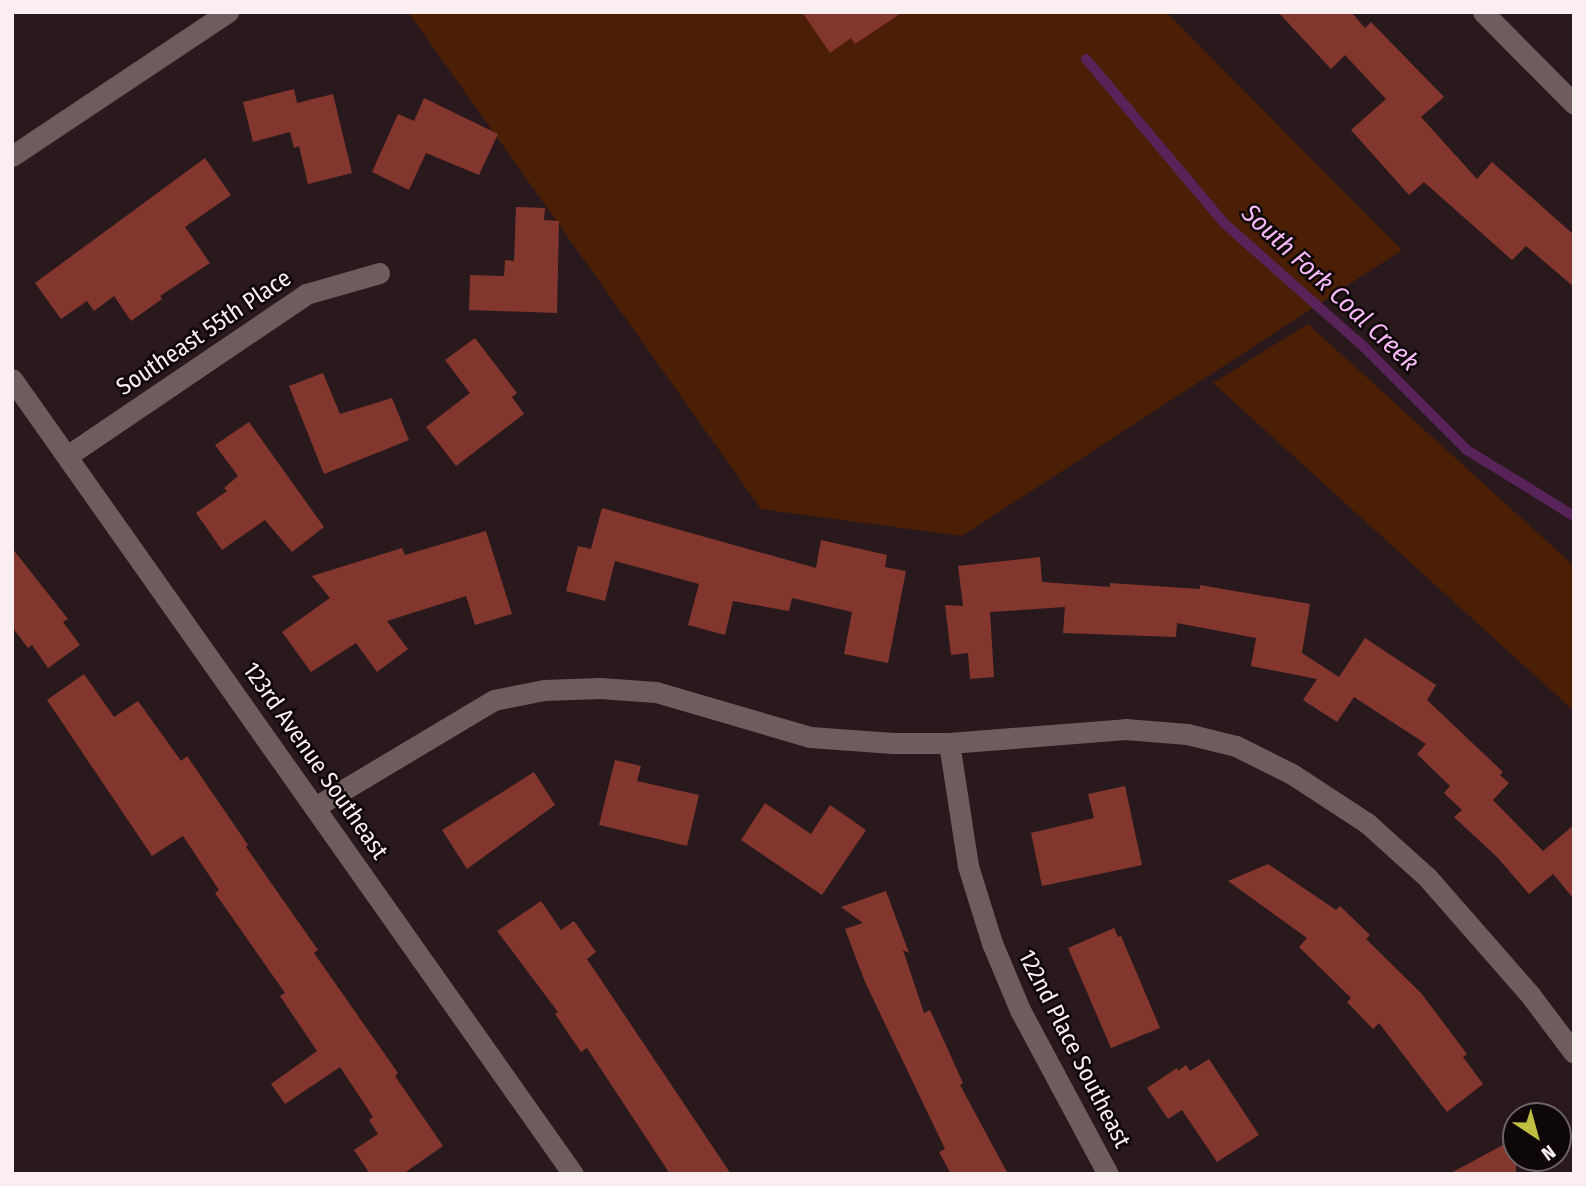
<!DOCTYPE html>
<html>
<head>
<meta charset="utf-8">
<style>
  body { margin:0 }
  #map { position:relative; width:1586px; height:1186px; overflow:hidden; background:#2a191c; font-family:"Fira Sans Condensed",sans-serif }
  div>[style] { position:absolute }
  .green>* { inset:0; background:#4a1f05 }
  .stream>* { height:10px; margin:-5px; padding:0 5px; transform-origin:5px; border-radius:5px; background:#582358 }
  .building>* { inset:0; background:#83362e }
  .street>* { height:21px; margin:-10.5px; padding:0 10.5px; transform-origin:10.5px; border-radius:10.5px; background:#705c5f }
  .secondary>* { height:21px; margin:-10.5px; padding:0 10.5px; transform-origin:10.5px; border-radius:10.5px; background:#705c5f }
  span { translate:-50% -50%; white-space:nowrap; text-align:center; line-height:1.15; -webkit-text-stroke:5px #0d0708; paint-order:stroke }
  .street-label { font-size:24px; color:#faeef0 }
  .water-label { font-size:26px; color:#f9b8f7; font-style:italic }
  .frame { position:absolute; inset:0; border:14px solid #faeef0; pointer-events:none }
  .north { position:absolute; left:1502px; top:1102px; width:70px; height:70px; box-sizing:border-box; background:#0d0708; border:2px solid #6c6365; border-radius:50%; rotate:144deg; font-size:19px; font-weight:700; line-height:28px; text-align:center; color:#faeef0 }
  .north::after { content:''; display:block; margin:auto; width:24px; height:32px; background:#bfbe42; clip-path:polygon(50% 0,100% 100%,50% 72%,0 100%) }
</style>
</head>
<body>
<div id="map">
  <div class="green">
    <i style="clip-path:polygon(408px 12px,1166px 12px,1402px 250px,962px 536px,761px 509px)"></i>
    <i style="clip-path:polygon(1308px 324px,1574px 566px,1574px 711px,1213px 383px)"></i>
  </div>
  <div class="stream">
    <i style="left:1086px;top:59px;width:216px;rotate:49.9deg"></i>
    <i style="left:1225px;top:224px;width:186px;rotate:41.5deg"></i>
    <i style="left:1364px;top:347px;width:146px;rotate:45deg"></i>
    <i style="left:1467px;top:450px;width:126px;rotate:31.7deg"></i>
  </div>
  <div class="building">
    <i style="clip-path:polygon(802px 12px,903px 12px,855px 44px,851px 38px,830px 53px)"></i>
    <i style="clip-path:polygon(1278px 12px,1351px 12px,1365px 28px,1371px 22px,1444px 97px,1421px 117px,1477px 179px,1492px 162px,1574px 235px,1574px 287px,1526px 246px,1512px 260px,1424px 182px,1409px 195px,1351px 130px,1386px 99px,1345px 55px,1331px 69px)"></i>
    <i style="clip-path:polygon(294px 89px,297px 103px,333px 94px,352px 173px,308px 184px,299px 146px,294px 148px,290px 132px,253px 142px,243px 102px)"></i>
    <i style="clip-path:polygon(424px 98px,498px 134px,479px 175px,426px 153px,409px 190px,372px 172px,398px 114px,414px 121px)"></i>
    <i style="clip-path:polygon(205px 158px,231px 195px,185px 227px,210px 263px,160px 296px,162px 299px,131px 321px,114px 296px,94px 311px,87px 301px,61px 319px,35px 283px)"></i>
    <i style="clip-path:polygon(516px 207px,545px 208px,544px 220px,559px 221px,557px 313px,469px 310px,470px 275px,504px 276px,505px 260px,514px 261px)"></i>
    <i style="clip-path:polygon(475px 338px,517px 393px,512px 397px,524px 414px,456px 466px,426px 427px,470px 393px,445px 360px)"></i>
    <i style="clip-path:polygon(323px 373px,340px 414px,392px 398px,409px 440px,324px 474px,289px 386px)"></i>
    <i style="clip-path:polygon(249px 422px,324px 527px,292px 552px,265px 520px,222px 550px,196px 513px,227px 491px,224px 488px,238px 476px,215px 445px)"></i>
    <i style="clip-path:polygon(602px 508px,816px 568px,821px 540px,887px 555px,885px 567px,906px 571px,888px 663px,844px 654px,852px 612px,792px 598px,789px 611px,733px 601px,725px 635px,688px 625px,699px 584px,615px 561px,605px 601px,566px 591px,578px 546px,591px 549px)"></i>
    <i style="clip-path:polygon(486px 531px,512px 614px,475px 625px,466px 596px,387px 621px,408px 649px,377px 672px,356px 643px,311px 672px,282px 632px,330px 598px,312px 576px,402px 548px,405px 555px)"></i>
    <i style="clip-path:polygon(12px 548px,68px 619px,63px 622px,80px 645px,48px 668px,32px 645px,28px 648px,12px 627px)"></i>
    <i style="clip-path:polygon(1040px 557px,1042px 582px,1110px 587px,1110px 583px,1200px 589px,1200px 585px,1310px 604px,1302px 653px,1339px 677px,1365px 638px,1436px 685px,1427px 700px,1503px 772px,1500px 775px,1509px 783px,1493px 800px,1543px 851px,1574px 825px,1574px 899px,1553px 874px,1529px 894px,1497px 857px,1454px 817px,1462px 810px,1444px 793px,1450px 786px,1417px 754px,1426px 744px,1354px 697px,1337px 722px,1303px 700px,1317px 679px,1251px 666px,1256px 638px,1177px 623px,1176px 637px,1063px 633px,1065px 607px,990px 612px,994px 677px,970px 679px,968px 653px,951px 655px,945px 605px,963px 606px,958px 566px)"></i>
    <i style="clip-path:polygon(84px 674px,114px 717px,138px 701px,181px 761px,187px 756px,248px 845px,246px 847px,318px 950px,314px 953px,398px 1073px,395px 1076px,443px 1146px,403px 1174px,370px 1174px,354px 1150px,378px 1134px,369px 1120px,373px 1117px,340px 1067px,285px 1104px,271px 1084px,317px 1051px,280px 996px,285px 993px,215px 893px,219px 890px,183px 836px,152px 856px,47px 700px)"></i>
    <i style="clip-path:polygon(615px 760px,641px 766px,637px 781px,699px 795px,687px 846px,599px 825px)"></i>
    <i style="clip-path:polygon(534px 772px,555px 805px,467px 869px,442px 830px)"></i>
    <i style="clip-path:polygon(1125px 786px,1142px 865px,1042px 886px,1031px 833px,1094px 818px,1088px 794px)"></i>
    <i style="clip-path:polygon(765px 803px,811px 834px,830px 805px,866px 830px,822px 895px,741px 840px)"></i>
    <i style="clip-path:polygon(1268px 864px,1336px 910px,1340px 906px,1370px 935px,1366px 939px,1421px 993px,1467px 1054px,1463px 1057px,1483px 1084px,1447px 1112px,1379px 1023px,1373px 1029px,1347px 1002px,1351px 998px,1299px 947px,1307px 938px,1228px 881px)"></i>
    <i style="clip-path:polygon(886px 891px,909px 953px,903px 950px,924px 1013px,930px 1010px,963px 1083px,960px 1085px,1008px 1174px,951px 1174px,939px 1152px,945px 1149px,865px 982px,845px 929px,863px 923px,841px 907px)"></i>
    <i style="clip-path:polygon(541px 901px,561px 930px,574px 921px,596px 952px,587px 959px,731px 1174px,670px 1174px,587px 1048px,581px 1052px,555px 1014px,558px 1012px,497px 931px)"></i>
    <i style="clip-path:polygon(1114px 928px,1118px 937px,1121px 936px,1160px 1028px,1111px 1048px,1068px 948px)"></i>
    <i style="clip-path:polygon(1209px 1059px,1259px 1135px,1217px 1162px,1182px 1110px,1168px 1119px,1147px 1088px,1177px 1068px,1178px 1071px,1186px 1065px,1190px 1071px)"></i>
    <i style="clip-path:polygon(1516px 1138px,1516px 1174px,1449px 1174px)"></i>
  </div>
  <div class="street">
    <i style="left:12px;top:156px;width:260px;rotate:-33.7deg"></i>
    <i style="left:12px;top:379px;width:973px;rotate:54.79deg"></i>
    <i style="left:67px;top:456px;width:289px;rotate:-34.1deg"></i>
    <i style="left:306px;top:294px;width:76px;rotate:-16deg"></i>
    <i style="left:949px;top:743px;width:124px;rotate:81.2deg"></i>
    <i style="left:968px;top:866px;width:81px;rotate:72.7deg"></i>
    <i style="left:992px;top:943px;width:73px;rotate:67.3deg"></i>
    <i style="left:1020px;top:1010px;width:186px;rotate:61.8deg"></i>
    <i style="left:315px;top:807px;width:209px;rotate:-30.9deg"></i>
    <i style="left:494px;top:700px;width:51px;rotate:-11.3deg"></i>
    <i style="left:544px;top:690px;width:56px;rotate:-2deg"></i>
    <i style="left:600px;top:688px;width:56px;rotate:4.1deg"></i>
    <i style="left:656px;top:692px;width:160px;rotate:16.3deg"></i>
    <i style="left:810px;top:737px;width:83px;rotate:4.1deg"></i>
    <i style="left:893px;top:743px;width:56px"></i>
    <i style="left:949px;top:743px;width:177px;rotate:-4.5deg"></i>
    <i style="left:1125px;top:729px;width:62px;rotate:4.6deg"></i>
    <i style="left:1187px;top:734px;width:50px;rotate:13.8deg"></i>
    <i style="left:1236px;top:746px;width:63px;rotate:26.6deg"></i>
    <i style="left:1292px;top:774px;width:90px;rotate:33.2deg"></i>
    <i style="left:1367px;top:823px;width:81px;rotate:42deg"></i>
    <i style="left:1427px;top:877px;width:158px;rotate:48.8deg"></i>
    <i style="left:1531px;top:996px;width:71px;rotate:53deg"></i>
  </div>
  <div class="secondary">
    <i style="left:1483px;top:12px;width:129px;rotate:45.3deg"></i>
  </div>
  <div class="street-label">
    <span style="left:204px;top:333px;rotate:-34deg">Southeast 55th Place</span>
    <span style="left:315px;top:761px;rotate:55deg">123rd Avenue Southeast</span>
    <span style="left:1074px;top:1049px;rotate:63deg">122nd Place Southeast</span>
  </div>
  <div class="water-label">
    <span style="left:1330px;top:288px;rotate:43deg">South Fork Coal Creek</span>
  </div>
  <div class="frame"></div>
  <div class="north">N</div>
</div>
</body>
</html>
